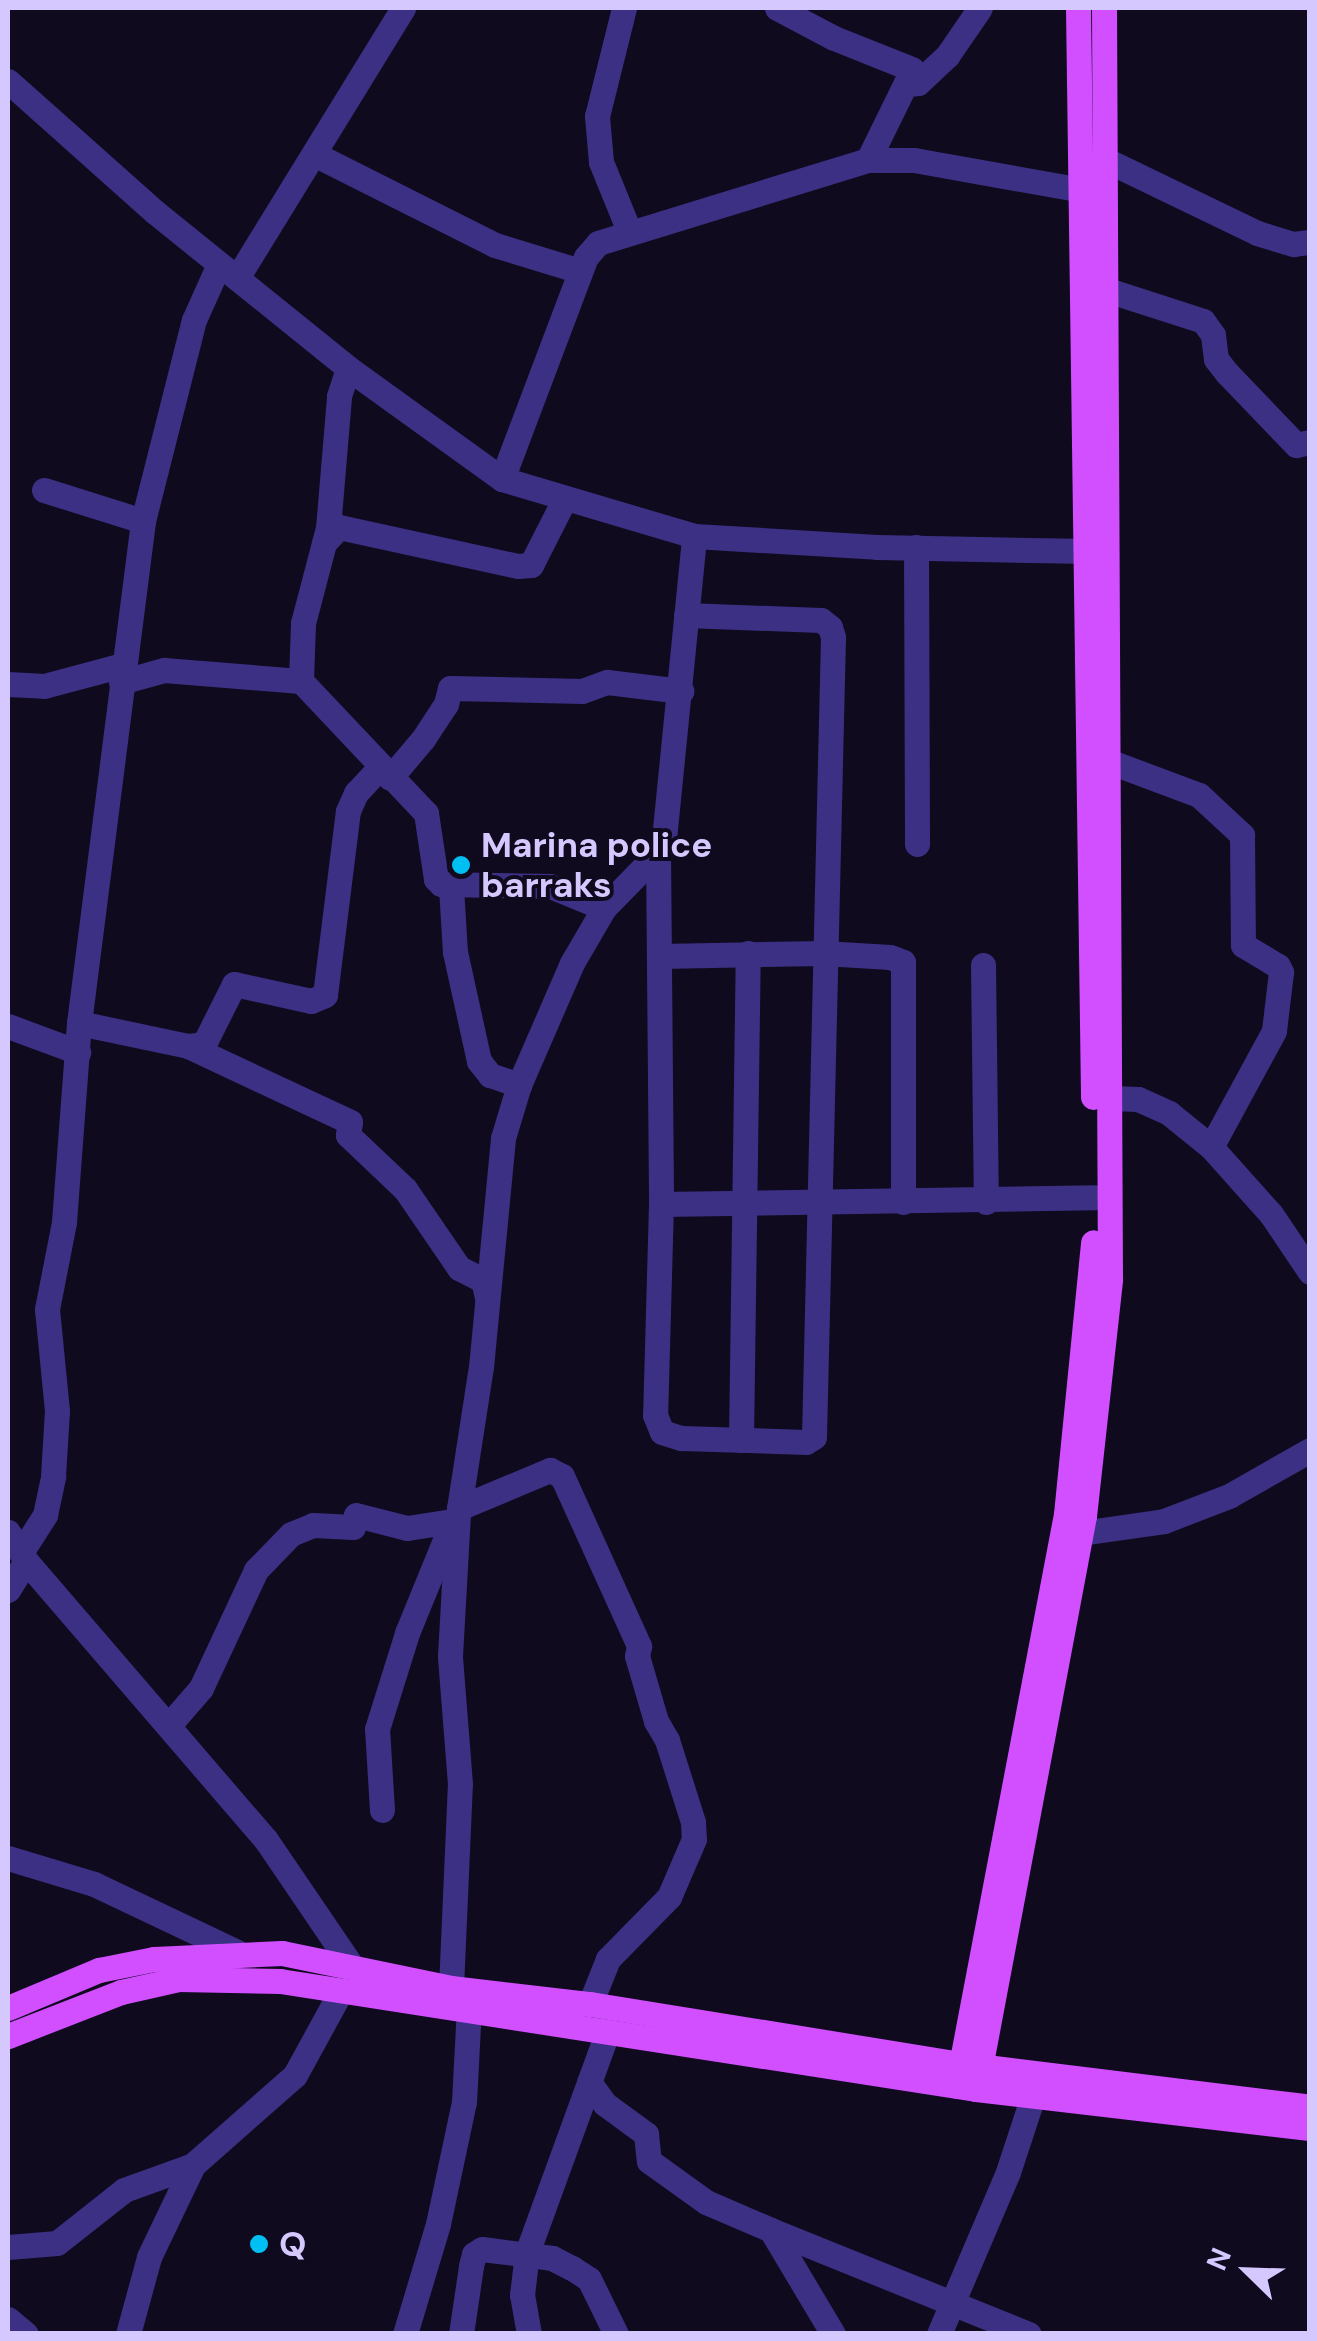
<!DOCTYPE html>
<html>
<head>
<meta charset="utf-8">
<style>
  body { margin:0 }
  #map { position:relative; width:1317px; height:2341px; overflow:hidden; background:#100a1f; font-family:"DM Sans",sans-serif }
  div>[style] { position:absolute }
  .minor>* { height:25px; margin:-12.5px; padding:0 12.5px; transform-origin:12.5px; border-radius:12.5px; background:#3c3084 }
  .major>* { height:25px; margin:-12.5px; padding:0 12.5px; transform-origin:12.5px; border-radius:12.5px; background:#d14fff }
  .dots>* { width:28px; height:28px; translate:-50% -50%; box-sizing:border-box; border:5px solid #100a1f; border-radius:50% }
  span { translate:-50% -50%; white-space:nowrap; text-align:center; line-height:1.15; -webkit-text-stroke:8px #100a1f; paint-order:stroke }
  .poi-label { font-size:35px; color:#d5c8ff; font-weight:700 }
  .left { translate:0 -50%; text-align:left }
  .frame { position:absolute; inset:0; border:10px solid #d5c8ff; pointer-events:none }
  .north { position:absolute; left:1197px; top:2221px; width:100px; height:100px; -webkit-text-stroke:8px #100a1f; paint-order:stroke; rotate:293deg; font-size:28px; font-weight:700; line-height:40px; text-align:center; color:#d5c8ff }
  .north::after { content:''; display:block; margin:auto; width:35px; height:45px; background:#d5c8ff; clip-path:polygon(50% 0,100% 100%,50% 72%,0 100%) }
</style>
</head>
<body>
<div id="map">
  <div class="minor">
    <i style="left:624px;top:8px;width:111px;rotate:104deg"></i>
    <i style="left:597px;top:116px;width:46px;rotate:85deg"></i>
    <i style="left:601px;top:162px;width:74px;rotate:67.9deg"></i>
    <i style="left:777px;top:8px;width:64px;rotate:27.8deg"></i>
    <i style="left:834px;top:38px;width:84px;rotate:21.7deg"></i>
    <i style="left:909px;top:79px;width:5px;rotate:101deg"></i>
    <i style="left:908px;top:84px;width:10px;rotate:-6deg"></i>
    <i style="left:918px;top:83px;width:40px;rotate:-43deg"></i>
    <i style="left:947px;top:56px;width:58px;rotate:-55.5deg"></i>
    <i style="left:8px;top:81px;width:197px;rotate:41.7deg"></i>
    <i style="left:155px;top:212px;width:248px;rotate:38.9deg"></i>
    <i style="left:348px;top:368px;width:190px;rotate:35.8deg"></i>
    <i style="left:502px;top:479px;width:200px;rotate:16.5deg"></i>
    <i style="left:694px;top:536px;width:183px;rotate:3.4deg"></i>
    <i style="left:877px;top:547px;width:211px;rotate:1.1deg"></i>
    <i style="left:314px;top:154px;width:203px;rotate:26.7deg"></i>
    <i style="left:495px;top:245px;width:89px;rotate:17deg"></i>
    <i style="left:868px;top:160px;width:100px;rotate:-63.9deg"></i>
    <i style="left:1106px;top:160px;width:168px;rotate:25.8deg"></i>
    <i style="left:1257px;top:233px;width:38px;rotate:17deg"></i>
    <i style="left:1293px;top:244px;width:17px;rotate:-7deg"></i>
    <i style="left:237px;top:278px;width:317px;rotate:-58.4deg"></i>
    <i style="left:1104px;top:289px;width:104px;rotate:17.9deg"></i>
    <i style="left:1203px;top:321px;width:17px;rotate:54deg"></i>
    <i style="left:1213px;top:335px;width:24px;rotate:83deg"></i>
    <i style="left:1216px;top:359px;width:18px;rotate:52deg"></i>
    <i style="left:1227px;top:373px;width:100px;rotate:46.2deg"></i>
    <i style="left:1296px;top:445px;width:14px;rotate:-12deg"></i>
    <i style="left:502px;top:479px;width:237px;rotate:-69.3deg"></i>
    <i style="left:586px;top:257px;width:18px;rotate:-49deg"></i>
    <i style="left:598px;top:243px;width:282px;rotate:-17.1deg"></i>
    <i style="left:868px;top:160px;width:46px"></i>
    <i style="left:914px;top:160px;width:171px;rotate:10.1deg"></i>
    <i style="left:44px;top:490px;width:104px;rotate:17.4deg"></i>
    <i style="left:324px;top:543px;width:22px;rotate:-47deg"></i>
    <i style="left:339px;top:527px;width:183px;rotate:12.3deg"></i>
    <i style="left:518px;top:566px;width:13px;rotate:-4deg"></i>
    <i style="left:531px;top:565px;width:75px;rotate:-63.1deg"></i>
    <i style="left:916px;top:547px;width:297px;rotate:89.8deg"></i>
    <i style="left:301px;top:681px;width:58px;rotate:-88deg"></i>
    <i style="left:303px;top:623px;width:98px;rotate:-75.3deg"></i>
    <i style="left:328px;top:528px;width:132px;rotate:-85.2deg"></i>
    <i style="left:339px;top:396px;width:29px;rotate:-72deg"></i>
    <i style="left:121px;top:682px;width:45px;rotate:-15.6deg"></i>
    <i style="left:164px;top:670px;width:137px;rotate:4.6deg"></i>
    <i style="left:301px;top:681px;width:182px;rotate:46.6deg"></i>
    <i style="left:426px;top:813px;width:67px;rotate:81.4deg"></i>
    <i style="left:436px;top:879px;width:7px;rotate:45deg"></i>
    <i style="left:441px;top:884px;width:109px;rotate:1.1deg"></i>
    <i style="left:550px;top:886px;width:58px;rotate:22.2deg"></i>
    <i style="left:8px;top:684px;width:36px;rotate:3deg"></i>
    <i style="left:44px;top:686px;width:82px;rotate:-14.9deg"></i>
    <i style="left:1108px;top:761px;width:97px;rotate:20.5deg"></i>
    <i style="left:1199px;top:795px;width:59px;rotate:42.9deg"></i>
    <i style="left:1242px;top:835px;width:110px;rotate:89.5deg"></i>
    <i style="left:1243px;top:945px;width:41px;rotate:31deg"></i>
    <i style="left:1278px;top:966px;width:7px;rotate:63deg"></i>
    <i style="left:1281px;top:972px;width:59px;rotate:96.8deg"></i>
    <i style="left:1274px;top:1031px;width:132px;rotate:118.5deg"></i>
    <i style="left:390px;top:778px;width:51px;rotate:-49.8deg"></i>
    <i style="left:423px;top:739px;width:42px;rotate:-56.7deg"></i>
    <i style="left:446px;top:704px;width:16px;rotate:-76deg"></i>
    <i style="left:450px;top:688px;width:132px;rotate:1.3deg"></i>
    <i style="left:582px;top:691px;width:27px;rotate:-20deg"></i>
    <i style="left:607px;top:682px;width:75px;rotate:6.9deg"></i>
    <i style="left:658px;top:851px;width:353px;rotate:89.5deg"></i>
    <i style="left:661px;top:1204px;width:211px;rotate:91.6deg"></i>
    <i style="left:655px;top:1415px;width:18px;rotate:68deg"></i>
    <i style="left:662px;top:1432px;width:20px;rotate:18deg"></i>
    <i style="left:681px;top:1438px;width:125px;rotate:1.8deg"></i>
    <i style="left:806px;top:1442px;width:9px;rotate:-32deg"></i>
    <i style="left:814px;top:1437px;width:800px;rotate:-88.64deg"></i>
    <i style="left:833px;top:637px;width:10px;rotate:-107deg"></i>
    <i style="left:830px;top:627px;width:11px;rotate:-142deg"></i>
    <i style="left:821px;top:620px;width:135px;rotate:-177.9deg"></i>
    <i style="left:451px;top:887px;width:65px;rotate:86.5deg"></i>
    <i style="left:455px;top:952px;width:112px;rotate:77.6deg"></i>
    <i style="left:479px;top:1061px;width:18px;rotate:52deg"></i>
    <i style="left:490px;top:1075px;width:31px;rotate:19deg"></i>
    <i style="left:661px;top:956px;width:162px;rotate:-1.1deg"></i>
    <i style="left:823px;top:953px;width:67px;rotate:3.4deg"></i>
    <i style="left:890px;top:957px;width:14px;rotate:21deg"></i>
    <i style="left:903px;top:962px;width:240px;rotate:90deg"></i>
    <i style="left:983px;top:965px;width:237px;rotate:89.3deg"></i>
    <i style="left:79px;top:1023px;width:111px;rotate:11.9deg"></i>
    <i style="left:188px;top:1046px;width:16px;rotate:-7deg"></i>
    <i style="left:204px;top:1044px;width:67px;rotate:-63.4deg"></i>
    <i style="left:234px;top:984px;width:79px;rotate:12.4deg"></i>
    <i style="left:311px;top:1001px;width:15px;rotate:-23deg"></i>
    <i style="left:325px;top:995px;width:185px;rotate:-82.9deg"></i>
    <i style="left:348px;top:811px;width:20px;rotate:-66deg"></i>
    <i style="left:356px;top:793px;width:35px;rotate:-47deg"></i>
    <i style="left:8px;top:1026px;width:75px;rotate:20.4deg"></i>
    <i style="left:188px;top:1046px;width:179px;rotate:25.1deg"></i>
    <i style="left:350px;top:1122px;width:13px;rotate:99deg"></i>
    <i style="left:348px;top:1135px;width:79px;rotate:43.5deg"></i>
    <i style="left:405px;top:1189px;width:96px;rotate:55.6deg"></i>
    <i style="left:459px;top:1268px;width:27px;rotate:27deg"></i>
    <i style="left:483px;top:1280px;width:18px;rotate:77deg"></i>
    <i style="left:1110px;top:1098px;width:28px;rotate:2deg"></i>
    <i style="left:1138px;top:1099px;width:34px;rotate:24deg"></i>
    <i style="left:1169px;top:1113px;width:54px;rotate:39deg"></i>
    <i style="left:1211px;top:1147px;width:90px;rotate:48.2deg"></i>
    <i style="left:1271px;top:1214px;width:70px;rotate:56.1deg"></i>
    <i style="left:661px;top:1204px;width:433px;rotate:-0.9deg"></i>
    <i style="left:741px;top:1440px;width:487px;rotate:-89.2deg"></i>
    <i style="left:459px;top:1508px;width:99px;rotate:-22.7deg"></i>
    <i style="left:550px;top:1470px;width:13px;rotate:27deg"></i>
    <i style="left:562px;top:1476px;width:187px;rotate:65.6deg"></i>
    <i style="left:639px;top:1646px;width:10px;rotate:101deg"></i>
    <i style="left:637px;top:1656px;width:68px;rotate:73.7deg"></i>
    <i style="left:656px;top:1721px;width:22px;rotate:60deg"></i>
    <i style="left:667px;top:1740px;width:86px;rotate:72.4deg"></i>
    <i style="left:693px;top:1822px;width:17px;rotate:87deg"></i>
    <i style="left:694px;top:1839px;width:63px;rotate:113.3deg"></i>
    <i style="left:669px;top:1897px;width:87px;rotate:134.5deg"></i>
    <i style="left:608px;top:1959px;width:48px;rotate:111.8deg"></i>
    <i style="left:8px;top:1532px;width:34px;rotate:58deg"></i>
    <i style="left:26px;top:1561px;width:368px;rotate:49.3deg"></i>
    <i style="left:266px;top:1840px;width:151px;rotate:55.8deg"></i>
    <i style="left:1081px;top:1533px;width:84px;rotate:-8.2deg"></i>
    <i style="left:1164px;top:1521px;width:70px;rotate:-21deg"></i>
    <i style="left:1229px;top:1496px;width:93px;rotate:-29.6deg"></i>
    <i style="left:22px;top:1551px;width:43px;rotate:-57.4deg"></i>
    <i style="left:45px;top:1515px;width:40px;rotate:-78deg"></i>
    <i style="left:53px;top:1476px;width:65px;rotate:-86.5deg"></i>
    <i style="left:57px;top:1411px;width:102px;rotate:-95.6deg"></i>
    <i style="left:47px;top:1309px;width:89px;rotate:-78.9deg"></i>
    <i style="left:64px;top:1222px;width:200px;rotate:-85.7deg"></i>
    <i style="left:79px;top:1023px;width:506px;rotate:-82.73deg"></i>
    <i style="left:143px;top:521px;width:207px;rotate:-75.8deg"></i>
    <i style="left:194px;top:320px;width:61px;rotate:-65.9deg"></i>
    <i style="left:8px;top:1590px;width:34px;rotate:-58deg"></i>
    <i style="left:169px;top:1725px;width:49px;rotate:-49.1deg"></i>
    <i style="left:201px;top:1688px;width:130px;rotate:-65deg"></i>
    <i style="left:256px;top:1570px;width:50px;rotate:-45.8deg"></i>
    <i style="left:291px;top:1534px;width:24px;rotate:-22deg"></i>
    <i style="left:313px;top:1525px;width:40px;rotate:2.9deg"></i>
    <i style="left:353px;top:1527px;width:12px;rotate:-76deg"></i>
    <i style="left:356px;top:1515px;width:53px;rotate:14.3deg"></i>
    <i style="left:407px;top:1528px;width:47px;rotate:-8.7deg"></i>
    <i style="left:382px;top:1810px;width:81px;rotate:-93.5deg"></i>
    <i style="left:377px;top:1729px;width:101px;rotate:-72.6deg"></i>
    <i style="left:407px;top:1633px;width:119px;rotate:-67.8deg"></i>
    <i style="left:8px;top:1858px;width:90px;rotate:16.8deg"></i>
    <i style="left:94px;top:1884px;width:158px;rotate:25.4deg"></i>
    <i style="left:451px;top:1988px;width:204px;rotate:-87.5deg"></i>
    <i style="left:460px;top:1784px;width:128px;rotate:-94.5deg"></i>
    <i style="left:450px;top:1656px;width:141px;rotate:-86.8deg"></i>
    <i style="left:458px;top:1515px;width:150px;rotate:-81.2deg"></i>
    <i style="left:481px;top:1367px;width:230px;rotate:-84.5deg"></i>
    <i style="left:503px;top:1138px;width:55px;rotate:-73.2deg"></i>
    <i style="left:519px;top:1085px;width:133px;rotate:-66.5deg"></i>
    <i style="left:572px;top:963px;width:64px;rotate:-59.8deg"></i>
    <i style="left:604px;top:908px;width:66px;rotate:-45.6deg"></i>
    <i style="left:650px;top:861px;width:26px;rotate:-58deg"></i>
    <i style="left:664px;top:839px;width:304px;rotate:-84.3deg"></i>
    <i style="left:589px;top:2082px;width:27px;rotate:54deg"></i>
    <i style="left:605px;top:2104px;width:51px;rotate:36.2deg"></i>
    <i style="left:646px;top:2134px;width:27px;rotate:84deg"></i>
    <i style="left:649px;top:2161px;width:70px;rotate:35.7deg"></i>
    <i style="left:706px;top:2202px;width:71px;rotate:23.3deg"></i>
    <i style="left:771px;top:2230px;width:121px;rotate:59.2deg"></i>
    <i style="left:771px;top:2230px;width:278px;rotate:22deg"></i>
    <i style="left:8px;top:2247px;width:49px;rotate:-4.7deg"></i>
    <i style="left:57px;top:2243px;width:85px;rotate:-38.3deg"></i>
    <i style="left:124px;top:2190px;width:73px;rotate:-19.9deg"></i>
    <i style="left:8px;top:2319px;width:23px;rotate:40deg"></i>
    <i style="left:128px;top:2334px;width:80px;rotate:-74.7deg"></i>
    <i style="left:149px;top:2257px;width:102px;rotate:-64.4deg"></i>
    <i style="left:193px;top:2165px;width:136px;rotate:-41.4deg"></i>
    <i style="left:295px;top:2075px;width:96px;rotate:-61.3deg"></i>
    <i style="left:405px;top:2334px;width:115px;rotate:-73.3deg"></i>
    <i style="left:438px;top:2224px;width:125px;rotate:-78deg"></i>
    <i style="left:464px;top:2102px;width:95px;rotate:-87deg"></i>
    <i style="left:461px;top:2334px;width:69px;rotate:-81.6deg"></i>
    <i style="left:471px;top:2266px;width:12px;rotate:-76deg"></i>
    <i style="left:474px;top:2254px;width:9px;rotate:-32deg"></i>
    <i style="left:482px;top:2249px;width:71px;rotate:7.3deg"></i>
    <i style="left:552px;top:2258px;width:22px;rotate:27deg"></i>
    <i style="left:572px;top:2268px;width:20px;rotate:33deg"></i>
    <i style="left:589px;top:2279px;width:61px;rotate:63.9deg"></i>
    <i style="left:529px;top:2334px;width:40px;rotate:-100deg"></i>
    <i style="left:522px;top:2295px;width:42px;rotate:-83.2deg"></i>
    <i style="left:527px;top:2253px;width:236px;rotate:-70deg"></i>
    <i style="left:939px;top:2334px;width:176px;rotate:-66.9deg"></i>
    <i style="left:1008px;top:2172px;width:80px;rotate:-71.8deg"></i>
  </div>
  <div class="major">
    <i style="left:1078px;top:8px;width:1089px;rotate:89.21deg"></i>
    <i style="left:8px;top:2008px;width:99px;rotate:-22.7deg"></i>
    <i style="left:99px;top:1970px;width:56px;rotate:-11.3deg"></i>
    <i style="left:154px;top:1959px;width:128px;rotate:-2.7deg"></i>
    <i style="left:282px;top:1953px;width:173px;rotate:11.7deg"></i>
    <i style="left:451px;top:1988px;width:140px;rotate:6.6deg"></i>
    <i style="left:590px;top:2004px;width:377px;rotate:9.2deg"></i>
    <i style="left:962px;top:2064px;width:351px;rotate:7deg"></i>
    <i style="left:8px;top:2036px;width:121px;rotate:-21.3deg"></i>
    <i style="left:121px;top:1992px;width:59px;rotate:-12.6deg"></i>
    <i style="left:179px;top:1979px;width:101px;rotate:1.1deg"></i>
    <i style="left:280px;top:1981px;width:704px;rotate:8.82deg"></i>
    <i style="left:976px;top:2089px;width:336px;rotate:6.7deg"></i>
    <i style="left:957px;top:2086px;width:582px;rotate:-79.21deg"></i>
    <i style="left:1066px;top:1514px;width:273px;rotate:-84.3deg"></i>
    <i style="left:976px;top:2089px;width:583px;rotate:-79.33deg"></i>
    <i style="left:1084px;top:1516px;width:238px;rotate:-83.7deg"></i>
    <i style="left:1110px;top:1279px;width:1271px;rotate:-90.27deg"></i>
  </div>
  <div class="dots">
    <i style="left:461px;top:865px;background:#00c0f3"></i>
    <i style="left:259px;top:2244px;background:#00c0f3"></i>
  </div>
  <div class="poi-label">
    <span class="left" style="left:481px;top:865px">Marina police<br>barraks</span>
    <span class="left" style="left:279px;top:2244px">Q</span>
  </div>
  <div class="frame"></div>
  <div class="north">N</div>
</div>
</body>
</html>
